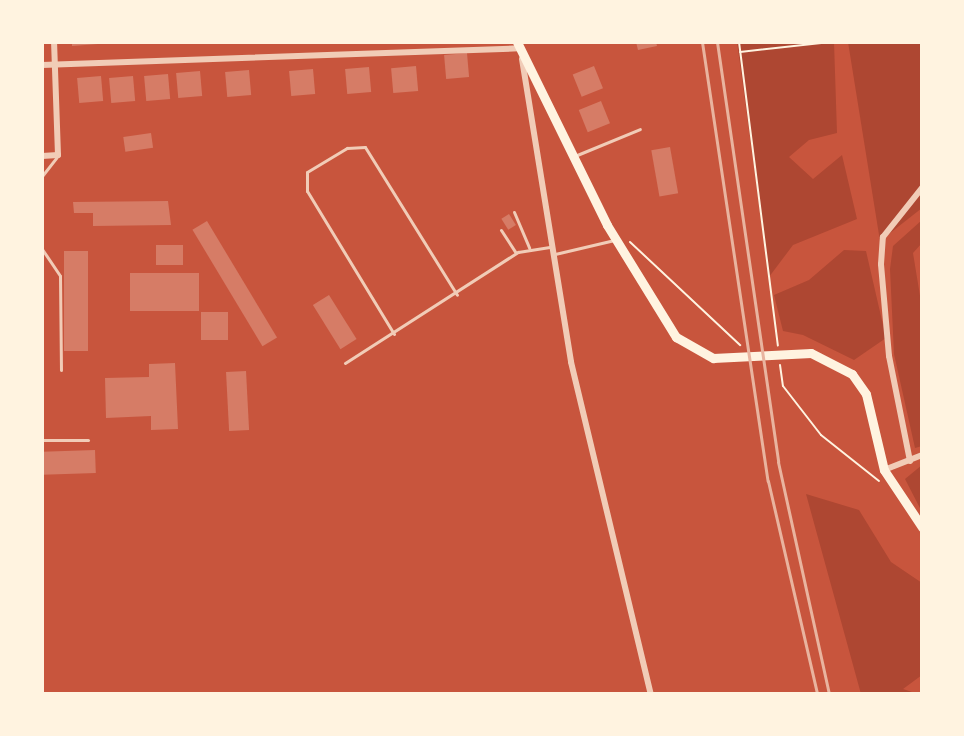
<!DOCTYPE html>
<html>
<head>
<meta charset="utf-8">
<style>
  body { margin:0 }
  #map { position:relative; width:964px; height:736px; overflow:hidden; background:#c8553d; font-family:"Source Sans 3",sans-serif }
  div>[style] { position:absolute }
  .green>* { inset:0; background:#ae4732 }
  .building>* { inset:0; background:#d67c66; transform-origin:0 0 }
  .path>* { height:2px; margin:-1px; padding:0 1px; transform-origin:1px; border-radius:1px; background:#fff3e0 }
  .service>* { height:3px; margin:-1.5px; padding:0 1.5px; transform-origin:1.5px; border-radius:1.5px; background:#f1ccb7 }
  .minor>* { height:6px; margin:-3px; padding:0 3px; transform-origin:3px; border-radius:3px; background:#f1ccb7 }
  .secondary>* { height:9px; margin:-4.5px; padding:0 4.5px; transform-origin:4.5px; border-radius:4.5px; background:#fff3e0 }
  .rail>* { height:3px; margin:-1.5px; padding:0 1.5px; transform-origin:1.5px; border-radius:1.5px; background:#e9b49f }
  span { translate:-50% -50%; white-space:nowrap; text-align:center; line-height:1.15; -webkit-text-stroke:7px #fff3e0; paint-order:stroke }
  .frame { position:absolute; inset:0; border:44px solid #fff3e0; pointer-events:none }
</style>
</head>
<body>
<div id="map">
  <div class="green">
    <i style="clip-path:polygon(737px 42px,834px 42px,837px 133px,809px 140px,789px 157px,813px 179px,842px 155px,857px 219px,793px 245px,769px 277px)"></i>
    <i style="clip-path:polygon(848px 42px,922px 42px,922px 208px,880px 241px)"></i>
    <i style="clip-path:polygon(922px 220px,922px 243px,913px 253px,922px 308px,922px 446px,915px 448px,894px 354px,890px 269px,893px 246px)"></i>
    <i style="clip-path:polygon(844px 250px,866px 251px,886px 338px,854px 360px,803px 335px,783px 331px,774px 295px,809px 280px)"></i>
    <i style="clip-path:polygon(922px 465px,922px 512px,905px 479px)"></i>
    <i style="clip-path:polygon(806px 494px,859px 510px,891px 562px,922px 583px,922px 675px,903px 689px,918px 694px,861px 694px)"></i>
  </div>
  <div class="building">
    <i style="clip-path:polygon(72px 42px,98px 42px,98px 44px,72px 46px)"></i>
    <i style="clip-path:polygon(636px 42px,656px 42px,657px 46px,638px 50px)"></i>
    <i style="left:467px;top:53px;width:24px;height:23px;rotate:85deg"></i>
    <i style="left:416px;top:66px;width:25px;height:25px;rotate:85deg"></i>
    <i style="left:594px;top:66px;width:24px;height:23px;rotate:68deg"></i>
    <i style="left:369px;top:67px;width:25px;height:24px;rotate:85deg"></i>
    <i style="left:313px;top:69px;width:25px;height:24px;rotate:85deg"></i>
    <i style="left:249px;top:70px;width:25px;height:24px;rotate:85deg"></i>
    <i style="left:200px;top:71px;width:25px;height:24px;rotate:85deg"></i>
    <i style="left:168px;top:74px;width:25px;height:24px;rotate:85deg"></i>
    <i style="left:101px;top:76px;width:25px;height:24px;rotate:85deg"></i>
    <i style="left:133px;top:76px;width:25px;height:24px;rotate:85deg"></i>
    <i style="left:601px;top:101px;width:24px;height:24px;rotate:68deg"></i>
    <i style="left:151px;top:133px;width:15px;height:28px;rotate:82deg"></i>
    <i style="left:670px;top:147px;width:47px;height:19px;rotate:80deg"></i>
    <i style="clip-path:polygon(168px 201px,171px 225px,93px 226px,93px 213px,74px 213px,73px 202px)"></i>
    <i style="left:509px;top:214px;width:13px;height:9px;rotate:58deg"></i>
    <i style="left:207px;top:221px;width:136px;height:17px;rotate:59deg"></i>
    <i style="left:156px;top:245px;width:27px;height:20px"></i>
    <i style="left:64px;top:251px;width:24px;height:100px"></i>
    <i style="left:130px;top:273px;width:69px;height:38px"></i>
    <i style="left:329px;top:295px;width:52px;height:19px;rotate:58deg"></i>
    <i style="left:201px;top:312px;width:27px;height:28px"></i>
    <i style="clip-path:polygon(175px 363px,178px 429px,151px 430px,151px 416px,106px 418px,105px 378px,149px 377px,149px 364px)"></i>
    <i style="left:246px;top:371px;width:59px;height:20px;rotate:87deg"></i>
    <i style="left:95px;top:450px;width:23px;height:53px;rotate:88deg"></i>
  </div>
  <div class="path">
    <i style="left:739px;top:42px;width:306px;rotate:82.7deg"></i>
    <i style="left:740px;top:52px;width:91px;rotate:-6.3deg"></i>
    <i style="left:630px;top:242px;width:151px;rotate:43.1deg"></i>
    <i style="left:780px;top:365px;width:21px;rotate:82deg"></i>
    <i style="left:783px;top:386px;width:62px;rotate:52.2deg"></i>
    <i style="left:821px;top:435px;width:74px;rotate:38.4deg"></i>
  </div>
  <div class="service">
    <i style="left:577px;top:155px;width:68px;rotate:-22.4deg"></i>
    <i style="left:42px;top:176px;width:24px;rotate:-52deg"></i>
    <i style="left:514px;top:212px;width:39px;rotate:67deg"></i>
    <i style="left:501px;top:230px;width:27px;rotate:57deg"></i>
    <i style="left:42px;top:249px;width:32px;rotate:56deg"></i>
    <i style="left:60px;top:276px;width:94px;rotate:89.4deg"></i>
    <i style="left:555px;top:254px;width:61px;rotate:-13.3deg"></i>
    <i style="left:394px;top:334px;width:167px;rotate:-121.3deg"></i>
    <i style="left:307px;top:191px;width:19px;rotate:-90deg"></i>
    <i style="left:307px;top:172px;width:47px;rotate:-31deg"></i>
    <i style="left:347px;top:148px;width:18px;rotate:-3deg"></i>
    <i style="left:365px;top:147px;width:174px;rotate:58.1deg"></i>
    <i style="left:345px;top:363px;width:206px;rotate:-32.7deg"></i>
    <i style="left:518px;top:252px;width:32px;rotate:-9deg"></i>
    <i style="left:42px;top:440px;width:46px"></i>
  </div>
  <div class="minor">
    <i style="left:522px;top:59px;width:307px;rotate:80.8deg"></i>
    <i style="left:571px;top:362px;width:342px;rotate:76.5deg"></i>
    <i style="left:42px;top:65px;width:477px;rotate:-2deg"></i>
    <i style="left:42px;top:156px;width:16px;rotate:-4deg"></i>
    <i style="left:58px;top:155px;width:113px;rotate:-92deg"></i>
    <i style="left:910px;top:461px;width:107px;rotate:-101.3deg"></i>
    <i style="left:889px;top:356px;width:92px;rotate:-95deg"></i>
    <i style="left:881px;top:264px;width:27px;rotate:-86deg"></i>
    <i style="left:883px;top:237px;width:63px;rotate:-51.5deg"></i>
    <i style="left:884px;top:470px;width:41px;rotate:-21.5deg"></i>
  </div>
  <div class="secondary">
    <i style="left:517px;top:42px;width:204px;rotate:63.8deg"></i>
    <i style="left:607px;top:225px;width:132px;rotate:58.4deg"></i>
    <i style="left:676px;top:337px;width:43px;rotate:29.6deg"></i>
    <i style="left:713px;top:358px;width:98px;rotate:-2.9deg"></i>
    <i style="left:811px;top:353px;width:46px;rotate:27.1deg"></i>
    <i style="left:852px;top:374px;width:24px;rotate:55deg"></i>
    <i style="left:866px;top:394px;width:78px;rotate:76.7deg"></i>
    <i style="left:884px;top:470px;width:69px;rotate:56.3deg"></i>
  </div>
  <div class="rail">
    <i style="left:702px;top:42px;width:444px;rotate:81.5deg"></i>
    <i style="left:768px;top:481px;width:219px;rotate:77deg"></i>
    <i style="left:717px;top:42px;width:424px;rotate:81.7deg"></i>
    <i style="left:778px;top:462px;width:238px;rotate:77.6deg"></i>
  </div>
  <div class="frame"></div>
</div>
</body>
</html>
